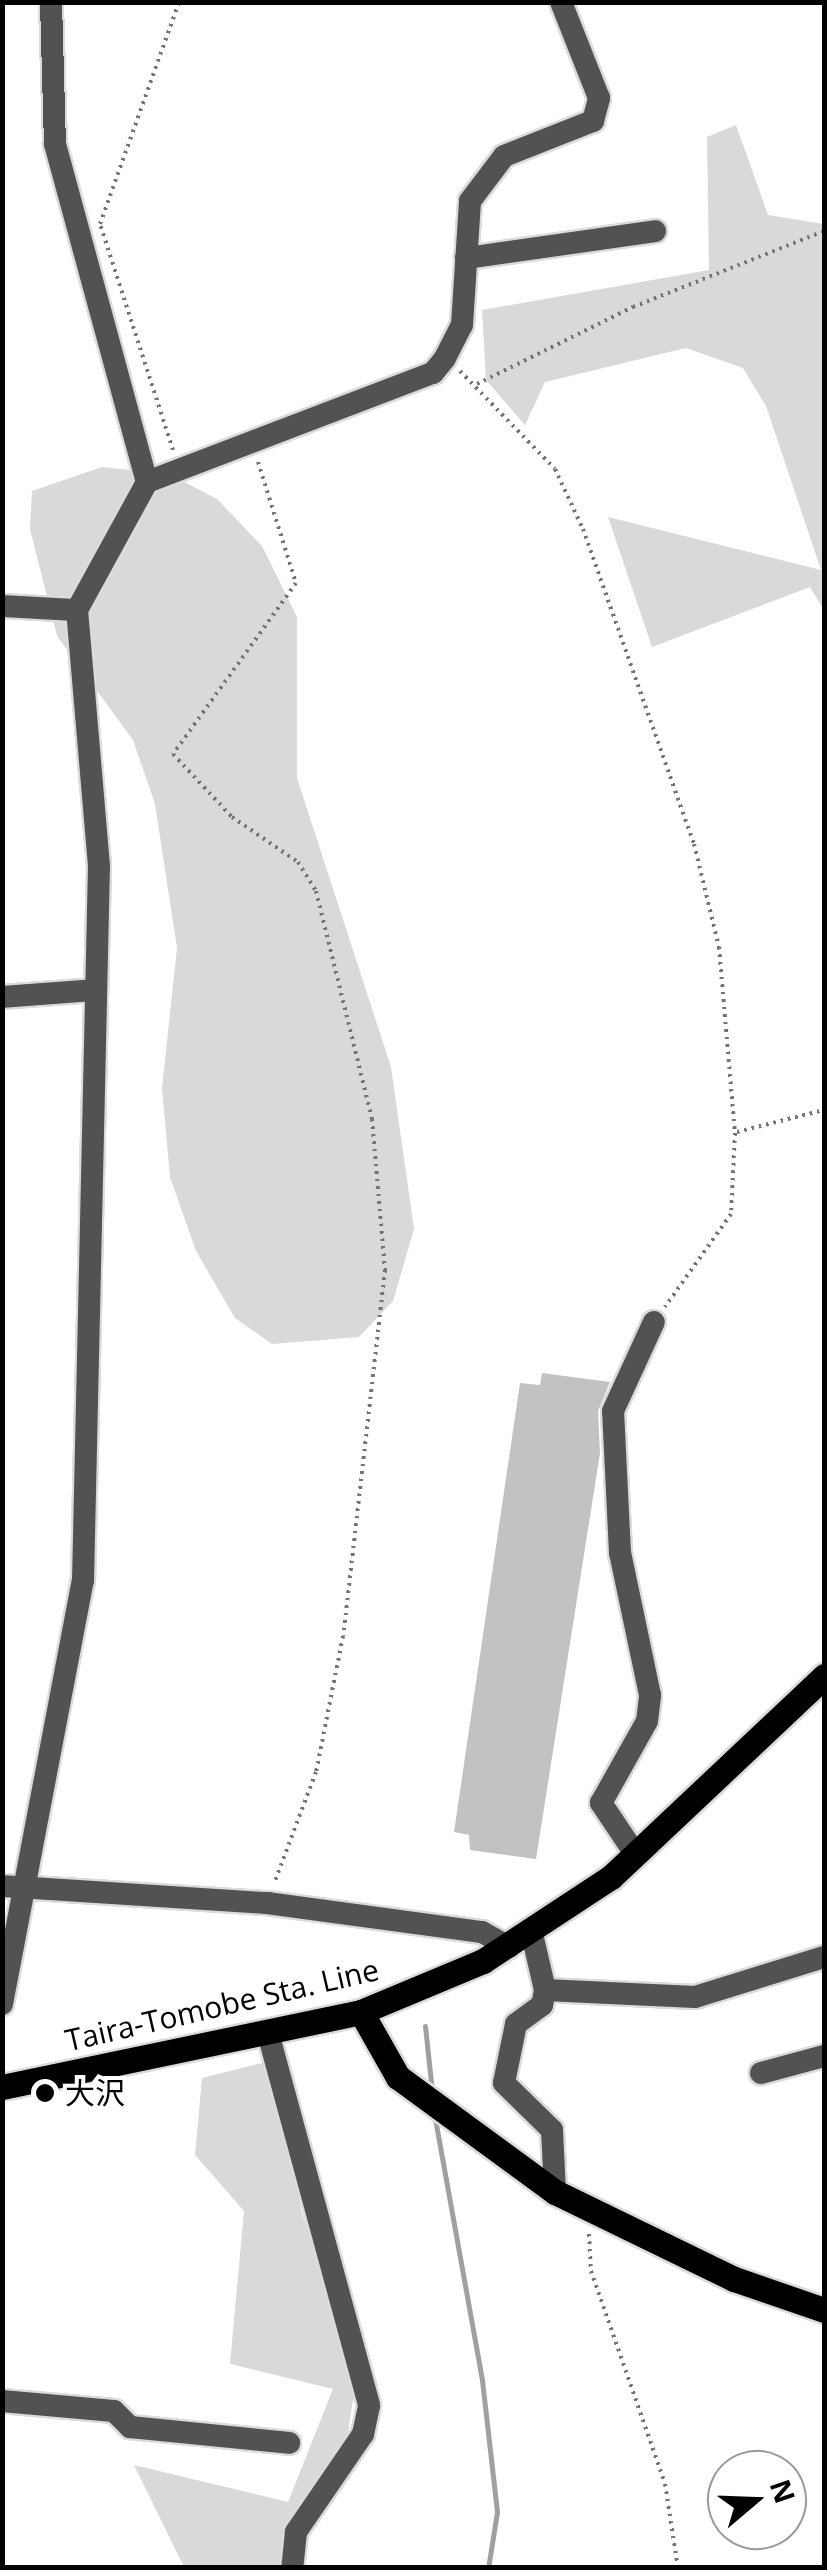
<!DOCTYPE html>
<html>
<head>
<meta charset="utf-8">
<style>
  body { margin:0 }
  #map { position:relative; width:827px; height:2570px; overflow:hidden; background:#fff; font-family:"Open Sans","Noto Sans JP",sans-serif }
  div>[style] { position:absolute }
  .green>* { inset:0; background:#d9d9d9 }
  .stream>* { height:5px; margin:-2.5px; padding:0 2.5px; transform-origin:2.5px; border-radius:2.5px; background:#a0a0a0 }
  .building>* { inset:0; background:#c2c2c2 }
  .path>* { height:4px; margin-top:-2px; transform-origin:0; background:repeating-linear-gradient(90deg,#747474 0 2.5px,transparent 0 7.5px) }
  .roads { filter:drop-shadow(2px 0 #dbdbdb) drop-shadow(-2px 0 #dbdbdb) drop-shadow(0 2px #dbdbdb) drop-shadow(0 -2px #dbdbdb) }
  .minor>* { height:22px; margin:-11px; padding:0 11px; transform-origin:11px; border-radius:11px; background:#525252 }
  .major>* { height:25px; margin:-12.5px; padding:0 12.5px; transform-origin:12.5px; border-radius:12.5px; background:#000 }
  .dots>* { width:28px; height:28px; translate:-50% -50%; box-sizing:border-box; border:5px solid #fff; border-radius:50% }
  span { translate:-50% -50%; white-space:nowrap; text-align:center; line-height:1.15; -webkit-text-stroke:8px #fff; paint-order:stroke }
  .street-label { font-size:30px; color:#000 }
  .poi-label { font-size:30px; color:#000 }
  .left { translate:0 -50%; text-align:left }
  .frame { position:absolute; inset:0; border:5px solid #000; pointer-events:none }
  .north { position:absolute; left:707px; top:2450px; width:100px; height:100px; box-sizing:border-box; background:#fff; border:2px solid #999; border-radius:50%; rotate:71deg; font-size:28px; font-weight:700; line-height:40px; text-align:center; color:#000 }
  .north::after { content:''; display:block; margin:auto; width:35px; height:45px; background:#000; clip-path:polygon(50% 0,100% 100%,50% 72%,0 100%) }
</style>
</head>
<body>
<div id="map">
  <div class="green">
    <i style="clip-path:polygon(736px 125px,768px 215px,824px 224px,824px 610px,810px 587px,652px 647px,608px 517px,821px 570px,766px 406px,743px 368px,686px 348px,545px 382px,525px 425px,486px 380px,482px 310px,709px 270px,707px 137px)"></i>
    <i style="clip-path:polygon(102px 467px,169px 474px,217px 499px,262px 546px,297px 617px,297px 778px,391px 1067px,414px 1229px,393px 1301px,359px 1337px,272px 1344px,235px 1318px,196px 1251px,170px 1177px,162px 1088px,177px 948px,155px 804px,133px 740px,57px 636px,30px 529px,32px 491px)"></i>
    <i style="clip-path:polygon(286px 2057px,301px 2210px,357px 2375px,340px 2483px,295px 2529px,289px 2567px,184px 2567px,134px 2465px,288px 2502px,333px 2389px,230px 2364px,244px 2211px,195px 2155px,202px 2078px)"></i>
  </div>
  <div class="stream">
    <i style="left:425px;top:2026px;width:66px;rotate:83.9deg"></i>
    <i style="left:434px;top:2113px;width:271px;rotate:79.8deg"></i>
    <i style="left:482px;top:2380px;width:133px;rotate:83.5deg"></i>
    <i style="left:497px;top:2512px;width:57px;rotate:99.1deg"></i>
  </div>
  <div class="building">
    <i style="clip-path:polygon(542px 1373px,610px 1382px,598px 1411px,600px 1453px,536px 1859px,470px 1850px,469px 1835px,454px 1832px,520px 1383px,540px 1385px)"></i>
  </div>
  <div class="path">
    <i style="left:460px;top:371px;width:136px;rotate:45.9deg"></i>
    <i style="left:555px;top:469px;width:66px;rotate:65deg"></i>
    <i style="left:583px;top:529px;width:334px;rotate:70.6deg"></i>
    <i style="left:694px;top:844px;width:106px;rotate:76.4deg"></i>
    <i style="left:719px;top:947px;width:187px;rotate:85.1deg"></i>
    <i style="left:735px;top:1133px;width:81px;rotate:92.8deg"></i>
    <i style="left:731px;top:1214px;width:114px;rotate:125.4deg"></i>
    <i style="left:477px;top:384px;width:174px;rotate:-26.3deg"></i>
    <i style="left:633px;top:307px;width:206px;rotate:-21.7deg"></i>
    <i style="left:173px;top:450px;width:237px;rotate:-107.9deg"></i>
    <i style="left:100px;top:224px;width:236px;rotate:-70.4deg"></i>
    <i style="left:258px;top:462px;width:127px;rotate:72.6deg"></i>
    <i style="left:296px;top:583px;width:211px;rotate:125.7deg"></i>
    <i style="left:173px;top:754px;width:86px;rotate:46.9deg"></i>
    <i style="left:232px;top:817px;width:80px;rotate:34.3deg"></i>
    <i style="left:298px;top:862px;width:34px;rotate:58deg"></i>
    <i style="left:316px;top:891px;width:235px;rotate:76.2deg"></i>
    <i style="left:372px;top:1119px;width:152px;rotate:85.1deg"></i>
    <i style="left:385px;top:1270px;width:368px;rotate:96.5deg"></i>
    <i style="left:343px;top:1636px;width:139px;rotate:101.2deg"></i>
    <i style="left:316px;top:1772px;width:120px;rotate:110.6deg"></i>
    <i style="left:737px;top:1132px;width:90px;rotate:-14.2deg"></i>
    <i style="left:589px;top:2234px;width:37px;rotate:87deg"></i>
    <i style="left:591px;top:2271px;width:225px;rotate:70.8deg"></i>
    <i style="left:665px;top:2484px;width:85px;rotate:81.2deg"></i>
  </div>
  <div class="roads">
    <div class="minor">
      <i style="left:51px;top:2px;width:142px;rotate:88.4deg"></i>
      <i style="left:55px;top:144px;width:350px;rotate:74.8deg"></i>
      <i style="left:466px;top:258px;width:191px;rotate:-8.1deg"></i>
      <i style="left:2px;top:606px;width:75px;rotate:3.1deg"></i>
      <i style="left:2px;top:997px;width:94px;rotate:-4.3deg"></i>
      <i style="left:636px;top:1855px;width:63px;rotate:-123.9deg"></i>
      <i style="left:601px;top:1803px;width:94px;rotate:-60.7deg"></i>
      <i style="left:647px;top:1721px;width:26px;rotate:-83deg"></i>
      <i style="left:650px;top:1695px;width:145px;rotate:-101.9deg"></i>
      <i style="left:620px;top:1553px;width:142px;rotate:-92.8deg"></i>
      <i style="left:613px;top:1411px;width:98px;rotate:-65.3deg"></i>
      <i style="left:2px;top:1886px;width:266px;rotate:3.7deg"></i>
      <i style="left:267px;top:1903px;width:217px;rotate:7.7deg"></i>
      <i style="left:482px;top:1932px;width:31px;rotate:29deg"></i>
      <i style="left:532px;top:1934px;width:57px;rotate:76.9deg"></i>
      <i style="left:545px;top:1990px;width:150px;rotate:2.7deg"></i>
      <i style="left:695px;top:1997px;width:135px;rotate:-17.2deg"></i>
      <i style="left:545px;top:1990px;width:15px;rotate:101deg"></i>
      <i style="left:542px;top:2005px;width:32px;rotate:144deg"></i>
      <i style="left:516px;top:2024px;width:60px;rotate:101.5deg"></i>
      <i style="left:504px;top:2083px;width:67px;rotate:44.4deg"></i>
      <i style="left:552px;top:2130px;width:62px;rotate:87.2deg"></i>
      <i style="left:2px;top:2004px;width:431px;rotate:-79.2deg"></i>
      <i style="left:83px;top:1581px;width:715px;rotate:-88.72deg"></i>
      <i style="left:99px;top:866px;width:257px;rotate:-94.9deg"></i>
      <i style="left:77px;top:610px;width:146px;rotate:-61.3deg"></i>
      <i style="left:147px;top:482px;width:306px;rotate:-20.9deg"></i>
      <i style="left:433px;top:373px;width:19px;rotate:-51deg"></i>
      <i style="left:445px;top:358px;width:37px;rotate:-63deg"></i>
      <i style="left:462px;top:325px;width:124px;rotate:-86.3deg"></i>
      <i style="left:470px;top:201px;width:56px;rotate:-52.9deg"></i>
      <i style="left:504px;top:156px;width:96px;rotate:-21.5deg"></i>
      <i style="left:593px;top:121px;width:24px;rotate:-75deg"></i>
      <i style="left:599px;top:98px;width:103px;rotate:-111.6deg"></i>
      <i style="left:268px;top:2033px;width:386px;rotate:74.8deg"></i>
      <i style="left:369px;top:2406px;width:29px;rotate:102deg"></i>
      <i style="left:363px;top:2434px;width:119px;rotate:124.4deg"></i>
      <i style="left:296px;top:2532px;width:36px;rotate:96deg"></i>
      <i style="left:761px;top:2073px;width:65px;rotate:-15.1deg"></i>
      <i style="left:2px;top:2401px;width:112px;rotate:5.1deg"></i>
      <i style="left:114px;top:2411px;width:23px;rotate:45deg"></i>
      <i style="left:130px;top:2427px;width:160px;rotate:5.7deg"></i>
    </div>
    <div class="major">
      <i style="left:361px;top:2012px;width:75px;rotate:60.4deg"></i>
      <i style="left:398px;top:2077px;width:195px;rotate:36.2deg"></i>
      <i style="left:555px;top:2192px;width:199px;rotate:25.9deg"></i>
      <i style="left:734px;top:2279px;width:95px;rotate:19deg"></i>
      <i style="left:2px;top:2087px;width:367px;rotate:-11.8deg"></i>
      <i style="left:361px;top:2012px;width:132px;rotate:-22.7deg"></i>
      <i style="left:483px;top:1961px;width:153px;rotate:-33.3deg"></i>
      <i style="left:611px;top:1877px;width:293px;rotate:-43.3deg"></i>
    </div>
  </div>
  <div class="dots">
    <i style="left:45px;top:2093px;background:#000"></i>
  </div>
  <div class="street-label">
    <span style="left:222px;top:2005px;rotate:-13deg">Taira-Tomobe Sta. Line</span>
  </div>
  <div class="poi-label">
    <span class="left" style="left:65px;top:2093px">大沢</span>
  </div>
  <div class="frame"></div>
  <div class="north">N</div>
</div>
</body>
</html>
